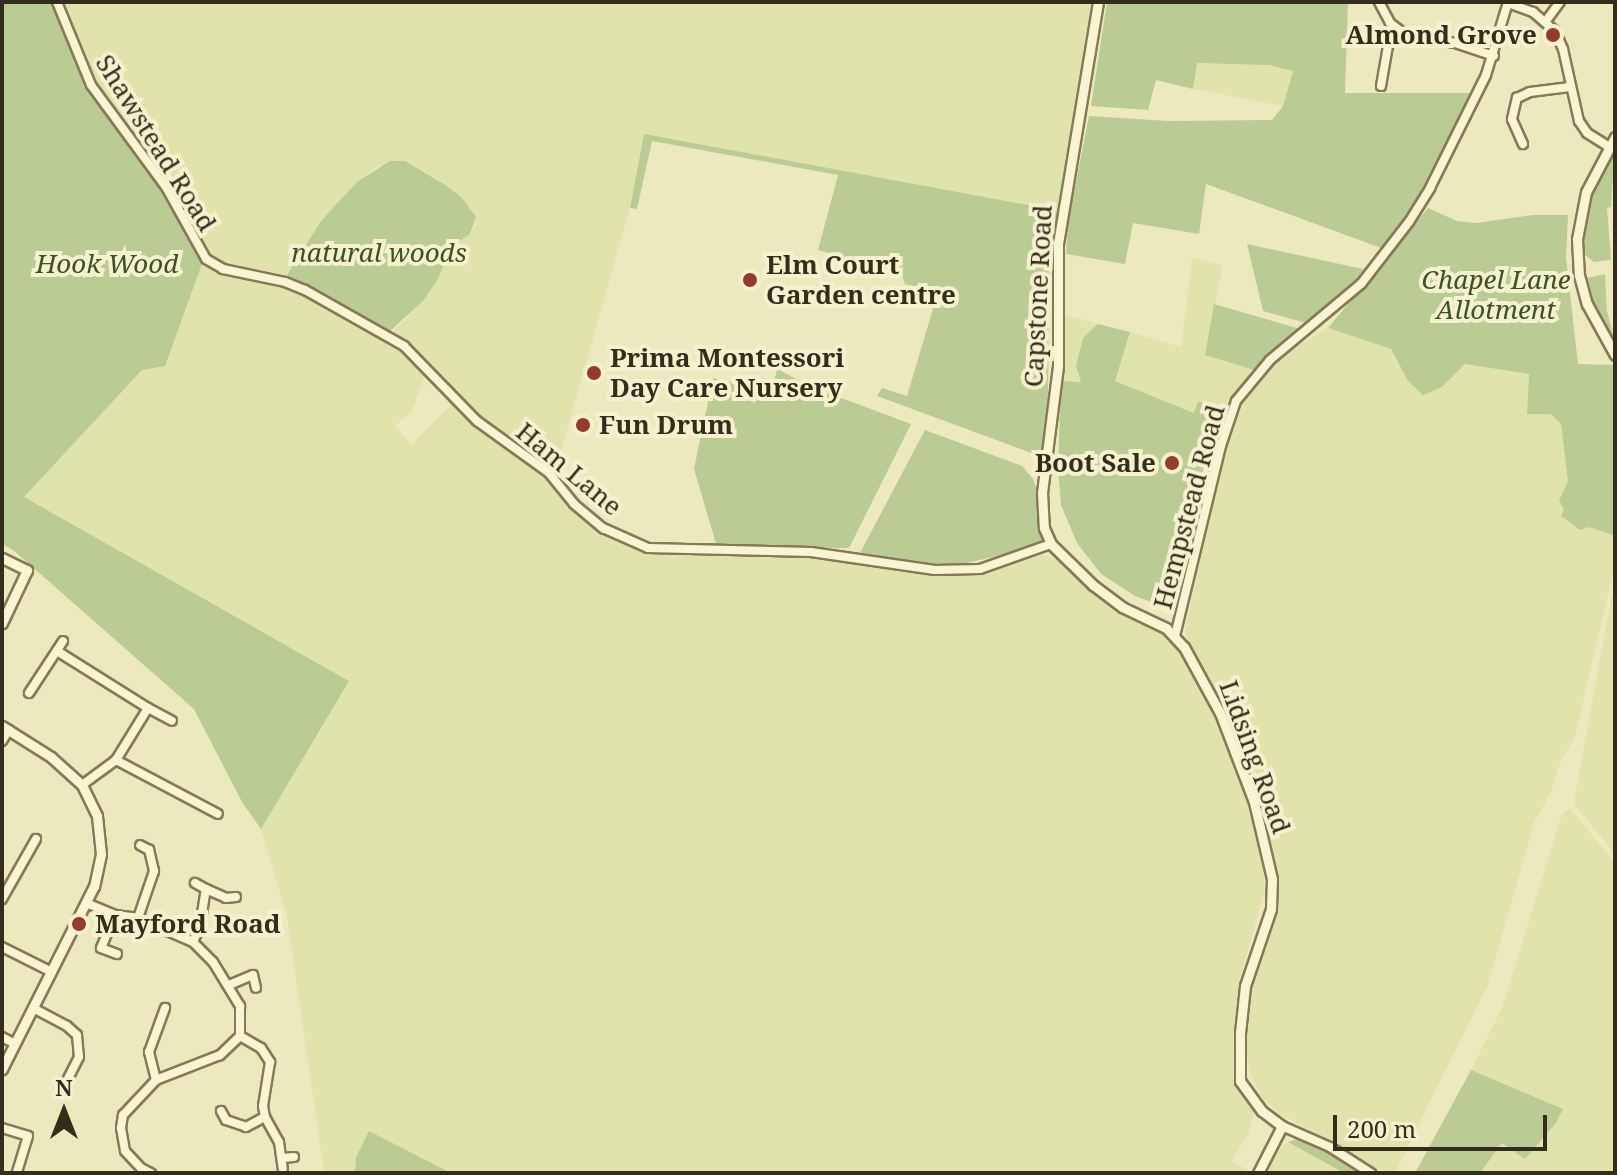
<!DOCTYPE html>
<html>
<head>
<meta charset="utf-8">
<style>
  body { margin:0 }
  #map { position:relative; width:1617px; height:1175px; overflow:hidden; background:#ede9bf; font-family:"Noto Serif",serif }
  div>[style] { position:absolute }
  .farmland>* { inset:0; background:#e1e3ac }
  .green>* { inset:0; background:#bacb93 }
  .roads { filter:drop-shadow(2px 0 #867958) drop-shadow(-2px 0 #867958) drop-shadow(0 2px #867958) drop-shadow(0 -2px #867958) }
  .minor>* { height:8px; margin:-4px; padding:0 4px; transform-origin:4px; border-radius:4px; background:#f9f5d2 }
  .tertiary>* { height:9px; margin:-4.5px; padding:0 4.5px; transform-origin:4.5px; border-radius:4.5px; background:#f9f5d2 }
  .dots>* { width:22px; height:22px; translate:-50% -50%; box-sizing:border-box; border:4px solid #f5f1cf; border-radius:50% }
  span { translate:-50% -50%; white-space:nowrap; text-align:center; line-height:1.15; -webkit-text-stroke:8px #f5f1cf; paint-order:stroke }
  .poi-label { font-size:26px; color:#352d1c; font-weight:700 }
  .right { translate:-100% -50%; text-align:right }
  .left { translate:0 -50%; text-align:left }
  .street-label { font-size:26px; color:#352d1c }
  .park-label { font-size:26px; color:#3d5223; font-style:italic }
  .frame { position:absolute; inset:0; border:4px solid #352d1c; pointer-events:none }
  .north { position:absolute; left:24px; top:1071px; width:80px; height:80px; -webkit-text-stroke:6px #f5f1cf; paint-order:stroke; rotate:0deg; font-size:22px; font-weight:700; line-height:32px; text-align:center; color:#352d1c }
  .north::after { content:''; display:block; margin:auto; width:28px; height:36px; background:#352d1c; clip-path:polygon(50% 0,100% 100%,50% 72%,0 100%) }
  .scale { position:absolute; left:1333px; top:1115px; width:214px; height:36px; box-sizing:border-box; border:4px solid #352d1c; border-top:0; padding-left:10px; font-size:24px; line-height:28px; white-space:nowrap; color:#352d1c; -webkit-text-stroke:6px #f5f1cf; paint-order:stroke }
</style>
</head>
<body>
<div id="map">
  <div class="farmland">
    <i style="clip-path:polygon(64px 2px,1092px 2px,1060px 211px,644px 135px,630px 208px,556px 469px,549px 473px,477px 421px,414px 356px,387px 337px,423px 301px,438px 279px,452px 246px,470px 234px,475px 225px,476px 217px,447px 186px,422px 170px,378px 165px,321px 221px,287px 275px,215px 261px,205px 254px,169px 185px,97px 83px)"></i>
    <i style="clip-path:polygon(1196px 63px,1269px 65px,1293px 70px,1283px 106px,1193px 89px)"></i>
    <i style="clip-path:polygon(1192px 258px,1223px 265px,1205px 355px,1254px 370px,1224px 409px,1198px 401px,1195px 413px,1114px 381px,1130px 332px,1181px 347px)"></i>
    <i style="clip-path:polygon(203px 261px,306px 295px,406px 353px,426px 373px,412px 411px,395px 426px,411px 445px,453px 403px,493px 439px,547px 475px,566px 503px,615px 538px,669px 554px,810px 555px,960px 575px,1042px 555px,1056px 559px,1120px 610px,1156px 625px,1172px 638px,1194px 668px,1217px 715px,1249px 804px,1264px 866px,1264px 893px,1239px 982px,1234px 1025px,1233px 1072px,1256px 1109px,1248px 1134px,1232px 1161px,1253px 1173px,324px 1173px,287px 916px,261px 829px,349px 681px,24px 497px,142px 370px,188px 296px)"></i>
    <i style="clip-path:polygon(1062px 314px,1098px 324px,1083px 338px,1082px 382px,1061px 381px)"></i>
    <i style="clip-path:polygon(1328px 328px,1391px 349px,1408px 381px,1442px 387px,1465px 364px,1529px 374px,1527px 414px,1552px 414px,1561px 424px,1568px 481px,1563px 495px,1589px 527px,1615px 536px,1615px 564px,1575px 737px,1561px 760px,1551px 792px,1534px 823px,1488px 985px,1395px 1173px,1386px 1173px,1280px 1114px,1264px 1100px,1250px 1074px,1245px 1041px,1249px 988px,1275px 879px,1225px 713px,1193px 654px,1185px 631px,1220px 467px,1238px 408px,1263px 372px,1281px 356px)"></i>
    <i style="clip-path:polygon(1615px 591px,1615px 854px,1575px 805px,1575px 796px,1611px 599px)"></i>
    <i style="clip-path:polygon(1570px 808px,1615px 863px,1615px 1173px,1480px 1173px,1502px 1143px,1525px 1159px,1556px 1123px,1563px 1109px,1471px 1070px,1502px 1008px,1562px 814px)"></i>
    <i style="clip-path:polygon(1288px 1142px,1344px 1173px,1266px 1173px,1282px 1146px)"></i>
  </div>
  <div class="green">
    <i style="clip-path:polygon(2px 2px,53px 2px,85px 88px,161px 185px,203px 261px,165px 366px,142px 370px,24px 497px,349px 681px,261px 829px,242px 802px,194px 709px,13px 550px,2px 544px)"></i>
    <i style="clip-path:polygon(1107px 2px,1348px 2px,1345px 93px,1470px 93px,1426px 188px,1384px 249px,1206px 184px,1199px 234px,1133px 223px,1125px 264px,1066px 254px,1068px 223px,1089px 116px,1168px 121px,1272px 120px,1283px 106px,1293px 71px,1269px 65px,1197px 63px,1193px 89px,1156px 80px,1148px 110px,1091px 106px)"></i>
    <i style="clip-path:polygon(644px 134px,1060px 211px,1049px 269px,1048px 407px,1045px 446px,1041px 453px,1034px 454px,877px 396px,882px 388px,907px 396px,938px 292px,905px 284px,902px 275px,818px 250px,838px 175px,652px 141px,637px 209px,630px 208px)"></i>
    <i style="clip-path:polygon(1615px 144px,1611px 207px,1607px 208px,1611px 260px,1594px 262px,1584px 254px,1585px 226px,1591px 195px)"></i>
    <i style="clip-path:polygon(390px 161px,405px 161px,447px 186px,463px 199px,476px 217px,470px 234px,452px 246px,438px 279px,423px 301px,389px 332px,287px 275px,321px 221px,357px 182px)"></i>
    <i style="clip-path:polygon(1428px 208px,1457px 221px,1476px 223px,1533px 215px,1568px 215px,1566px 258px,1578px 364px,1615px 365px,1615px 536px,1589px 527px,1580px 530px,1561px 516px,1564px 509px,1559px 501px,1568px 481px,1561px 424px,1551px 414px,1527px 414px,1529px 374px,1465px 364px,1442px 387px,1423px 395px,1408px 381px,1391px 349px,1328px 328px)"></i>
    <i style="clip-path:polygon(1247px 244px,1363px 269px,1350px 289px,1310px 324px,1263px 311px)"></i>
    <i style="clip-path:polygon(1605px 274px,1607px 311px,1615px 342px,1592px 300px,1586px 278px)"></i>
    <i style="clip-path:polygon(1214px 304px,1300px 329px,1254px 370px,1205px 355px)"></i>
    <i style="clip-path:polygon(1098px 324px,1130px 332px,1115px 381px,1194px 413px,1198px 401px,1224px 409px,1173px 610px,1135px 596px,1101px 574px,1077px 543px,1061px 505px,1058px 469px,1061px 381px,1081px 382px,1076px 366px,1083px 338px)"></i>
    <i style="clip-path:polygon(777px 369px,812px 387px,911px 424px,849px 548px,717px 547px,694px 469px,713px 378px,772px 392px)"></i>
    <i style="clip-path:polygon(925px 430px,1022px 466px,1033px 479px,1040px 498px,1044px 537px,1037px 547px,945px 568px,860px 553px)"></i>
    <i style="clip-path:polygon(1471px 1070px,1563px 1109px,1556px 1123px,1525px 1159px,1502px 1143px,1480px 1173px,1415px 1173px)"></i>
    <i style="clip-path:polygon(369px 1131px,451px 1173px,355px 1173px,356px 1157px)"></i>
    <i style="clip-path:polygon(1300px 1138px,1340px 1159px,1363px 1173px,1344px 1173px,1288px 1142px)"></i>
  </div>
  <div class="roads">
    <div class="minor">
      <i style="left:57px;top:2px;width:90px;rotate:67.7deg"></i>
      <i style="left:91px;top:85px;width:127px;rotate:53.7deg"></i>
      <i style="left:166px;top:187px;width:82px;rotate:60.9deg"></i>
      <i style="left:206px;top:259px;width:20px;rotate:30deg"></i>
      <i style="left:223px;top:269px;width:63px;rotate:11.8deg"></i>
      <i style="left:285px;top:282px;width:22px;rotate:22deg"></i>
      <i style="left:305px;top:290px;width:114px;rotate:29.5deg"></i>
      <i style="left:404px;top:346px;width:105px;rotate:45.8deg"></i>
      <i style="left:477px;top:421px;width:89px;rotate:35.8deg"></i>
      <i style="left:549px;top:473px;width:40px;rotate:51deg"></i>
      <i style="left:574px;top:504px;width:38px;rotate:40deg"></i>
      <i style="left:603px;top:528px;width:49px;rotate:24deg"></i>
      <i style="left:648px;top:548px;width:163px;rotate:1.4deg"></i>
      <i style="left:811px;top:552px;width:125px;rotate:8.3deg"></i>
      <i style="left:935px;top:570px;width:45px;rotate:-1.3deg"></i>
      <i style="left:980px;top:569px;width:75px;rotate:-19.4deg"></i>
      <i style="left:1379px;top:2px;width:24px;rotate:62deg"></i>
      <i style="left:1390px;top:23px;width:21px;rotate:37deg"></i>
      <i style="left:1407px;top:36px;width:49px;rotate:8.3deg"></i>
      <i style="left:1455px;top:43px;width:41px;rotate:18.4deg"></i>
      <i style="left:1508px;top:3px;width:27px;rotate:20deg"></i>
      <i style="left:1533px;top:12px;width:29px;rotate:41deg"></i>
      <i style="left:1555px;top:31px;width:20px;rotate:66deg"></i>
      <i style="left:1563px;top:49px;width:74px;rotate:77.5deg"></i>
      <i style="left:1579px;top:121px;width:14px;rotate:56deg"></i>
      <i style="left:1587px;top:133px;width:25px;rotate:32deg"></i>
      <i style="left:1546px;top:21px;width:24px;rotate:-54deg"></i>
      <i style="left:1381px;top:86px;width:41px;rotate:-80.1deg"></i>
      <i style="left:1388px;top:46px;width:17px;rotate:-59deg"></i>
      <i style="left:1523px;top:144px;width:27px;rotate:-114deg"></i>
      <i style="left:1512px;top:119px;width:22px;rotate:-77deg"></i>
      <i style="left:1517px;top:98px;width:14px;rotate:-25deg"></i>
      <i style="left:1530px;top:92px;width:40px;rotate:-7.1deg"></i>
      <i style="left:1175px;top:636px;width:195px;rotate:-76.4deg"></i>
      <i style="left:1221px;top:446px;width:47px;rotate:-71.6deg"></i>
      <i style="left:1236px;top:401px;width:53px;rotate:-50.3deg"></i>
      <i style="left:1270px;top:360px;width:119px;rotate:-39.9deg"></i>
      <i style="left:1361px;top:284px;width:78px;rotate:-52.3deg"></i>
      <i style="left:1409px;top:222px;width:40px;rotate:-58deg"></i>
      <i style="left:1430px;top:188px;width:126px;rotate:-63.6deg"></i>
      <i style="left:1486px;top:75px;width:76px;rotate:-73.2deg"></i>
      <i style="left:57px;top:651px;width:107px;rotate:32.1deg"></i>
      <i style="left:148px;top:708px;width:61px;rotate:121.6deg"></i>
      <i style="left:116px;top:760px;width:42px;rotate:143.7deg"></i>
      <i style="left:29px;top:693px;width:62px;rotate:-56.8deg"></i>
      <i style="left:148px;top:708px;width:27px;rotate:28deg"></i>
      <i style="left:2px;top:741px;width:13px;rotate:-58deg"></i>
      <i style="left:116px;top:760px;width:115px;rotate:27.9deg"></i>
      <i style="left:195px;top:883px;width:13px;rotate:29deg"></i>
      <i style="left:2px;top:899px;width:69px;rotate:-60.5deg"></i>
      <i style="left:86px;top:903px;width:31px;rotate:22deg"></i>
      <i style="left:115px;top:915px;width:23px;rotate:7deg"></i>
      <i style="left:138px;top:918px;width:60px;rotate:23.6deg"></i>
      <i style="left:193px;top:942px;width:28px;rotate:45deg"></i>
      <i style="left:213px;top:962px;width:52px;rotate:58.5deg"></i>
      <i style="left:240px;top:1006px;width:30px;rotate:90deg"></i>
      <i style="left:240px;top:1036px;width:28px;rotate:136deg"></i>
      <i style="left:220px;top:1055px;width:69px;rotate:158.7deg"></i>
      <i style="left:156px;top:1080px;width:48px;rotate:133.3deg"></i>
      <i style="left:123px;top:1115px;width:13px;rotate:99deg"></i>
      <i style="left:121px;top:1128px;width:23px;rotate:80deg"></i>
      <i style="left:125px;top:1151px;width:23px;rotate:47deg"></i>
      <i style="left:141px;top:1168px;width:11px;rotate:27deg"></i>
      <i style="left:115px;top:915px;width:36px;rotate:113deg"></i>
      <i style="left:101px;top:948px;width:17px;rotate:21deg"></i>
      <i style="left:138px;top:918px;width:50px;rotate:-71.2deg"></i>
      <i style="left:154px;top:871px;width:22px;rotate:-103deg"></i>
      <i style="left:149px;top:850px;width:10px;rotate:-151deg"></i>
      <i style="left:193px;top:942px;width:17px;rotate:-66deg"></i>
      <i style="left:200px;top:926px;width:37px;rotate:-81deg"></i>
      <i style="left:206px;top:889px;width:22px;rotate:24deg"></i>
      <i style="left:226px;top:898px;width:10px;rotate:-6deg"></i>
      <i style="left:2px;top:947px;width:56px;rotate:26.6deg"></i>
      <i style="left:229px;top:985px;width:26px;rotate:-23deg"></i>
      <i style="left:253px;top:975px;width:13px;rotate:77deg"></i>
      <i style="left:33px;top:1008px;width:38px;rotate:28deg"></i>
      <i style="left:67px;top:1026px;width:13px;rotate:42deg"></i>
      <i style="left:77px;top:1035px;width:22px;rotate:85deg"></i>
      <i style="left:79px;top:1057px;width:25px;rotate:117deg"></i>
      <i style="left:240px;top:1036px;width:24px;rotate:30deg"></i>
      <i style="left:261px;top:1048px;width:17px;rotate:57deg"></i>
      <i style="left:270px;top:1062px;width:45px;rotate:99deg"></i>
      <i style="left:263px;top:1106px;width:11px;rotate:80deg"></i>
      <i style="left:265px;top:1117px;width:29px;rotate:61deg"></i>
      <i style="left:279px;top:1142px;width:27px;rotate:82deg"></i>
      <i style="left:2px;top:1037px;width:15px;rotate:28deg"></i>
      <i style="left:156px;top:1080px;width:29px;rotate:-104deg"></i>
      <i style="left:149px;top:1052px;width:47px;rotate:-70deg"></i>
      <i style="left:221px;top:1111px;width:10px;rotate:61deg"></i>
      <i style="left:226px;top:1120px;width:21px;rotate:19deg"></i>
      <i style="left:246px;top:1127px;width:21px;rotate:-28deg"></i>
      <i style="left:1282px;top:1126px;width:52px;rotate:23.6deg"></i>
      <i style="left:1330px;top:1147px;width:49px;rotate:32.4deg"></i>
      <i style="left:2px;top:1128px;width:27px;rotate:17deg"></i>
      <i style="left:28px;top:1136px;width:39px;rotate:107deg"></i>
      <i style="left:282px;top:1158px;width:12px;rotate:-5deg"></i>
    </div>
    <div class="tertiary">
      <i style="left:1098px;top:2px;width:245px;rotate:99.4deg"></i>
      <i style="left:1058px;top:244px;width:122px;rotate:90deg"></i>
      <i style="left:1058px;top:366px;width:127px;rotate:97.2deg"></i>
      <i style="left:1042px;top:492px;width:36px;rotate:87deg"></i>
      <i style="left:1044px;top:528px;width:17px;rotate:66deg"></i>
      <i style="left:1051px;top:544px;width:59px;rotate:44.3deg"></i>
      <i style="left:1093px;top:585px;width:36px;rotate:37deg"></i>
      <i style="left:1122px;top:607px;width:49px;rotate:25.5deg"></i>
      <i style="left:1166px;top:628px;width:26px;rotate:47deg"></i>
      <i style="left:1184px;top:647px;width:75px;rotate:61.4deg"></i>
      <i style="left:1220px;top:713px;width:95px;rotate:69.1deg"></i>
      <i style="left:1254px;top:802px;width:79px;rotate:76.8deg"></i>
      <i style="left:1272px;top:879px;width:30px;rotate:92deg"></i>
      <i style="left:1271px;top:909px;width:81px;rotate:108.7deg"></i>
      <i style="left:1245px;top:986px;width:47px;rotate:96.1deg"></i>
      <i style="left:1240px;top:1033px;width:48px;rotate:90deg"></i>
      <i style="left:1240px;top:1081px;width:37px;rotate:54deg"></i>
      <i style="left:1262px;top:1111px;width:25px;rotate:37deg"></i>
      <i style="left:1282px;top:1126px;width:53px;rotate:117.1deg"></i>
      <i style="left:1615px;top:137px;width:62px;rotate:117.8deg"></i>
      <i style="left:1586px;top:192px;width:48px;rotate:100.8deg"></i>
      <i style="left:1577px;top:239px;width:36px;rotate:87deg"></i>
      <i style="left:1579px;top:275px;width:30px;rotate:75deg"></i>
      <i style="left:1587px;top:304px;width:58px;rotate:61.2deg"></i>
      <i style="left:2px;top:558px;width:28px;rotate:26deg"></i>
      <i style="left:27px;top:570px;width:59px;rotate:115.3deg"></i>
      <i style="left:2px;top:726px;width:58px;rotate:32.3deg"></i>
      <i style="left:51px;top:757px;width:42px;rotate:42.1deg"></i>
      <i style="left:82px;top:785px;width:34px;rotate:64deg"></i>
      <i style="left:97px;top:816px;width:38px;rotate:84deg"></i>
      <i style="left:101px;top:854px;width:33px;rotate:102deg"></i>
      <i style="left:94px;top:886px;width:205px;rotate:116.7deg"></i>
    </div>
  </div>
  <div class="dots">
    <i style="left:1553px;top:35px;background:#953c28"></i>
    <i style="left:750px;top:280px;background:#953c28"></i>
    <i style="left:594px;top:373px;background:#953c28"></i>
    <i style="left:583px;top:425px;background:#953c28"></i>
    <i style="left:1172px;top:463px;background:#953c28"></i>
    <i style="left:79px;top:924px;background:#953c28"></i>
  </div>
  <div class="poi-label">
    <span class="right" style="left:1537px;top:35px">Almond Grove</span>
    <span class="left" style="left:766px;top:280px">Elm Court<br>Garden centre</span>
    <span class="left" style="left:610px;top:373px">Prima Montessori<br>Day Care Nursery</span>
    <span class="left" style="left:599px;top:425px">Fun Drum</span>
    <span class="right" style="left:1156px;top:463px">Boot Sale</span>
    <span class="left" style="left:95px;top:924px">Mayford Road</span>
  </div>
  <div class="street-label">
    <span style="left:156px;top:143px;rotate:58deg">Shawstead Road</span>
    <span style="left:1038px;top:296px;rotate:-87deg">Capstone Road</span>
    <span style="left:569px;top:469px;rotate:40deg">Ham Lane</span>
    <span style="left:1189px;top:507px;rotate:-75deg">Hempstead Road</span>
    <span style="left:1255px;top:757px;rotate:70deg">Lidsing Road</span>
  </div>
  <div class="park-label">
    <span style="left:379px;top:253px">natural woods</span>
    <span style="left:107px;top:264px">Hook Wood</span>
    <span style="left:1496px;top:295px">Chapel Lane<br>Allotment</span>
  </div>
  <div class="frame"></div>
  <div class="north">N</div>
  <div class="scale">200 m</div>
</div>
</body>
</html>
